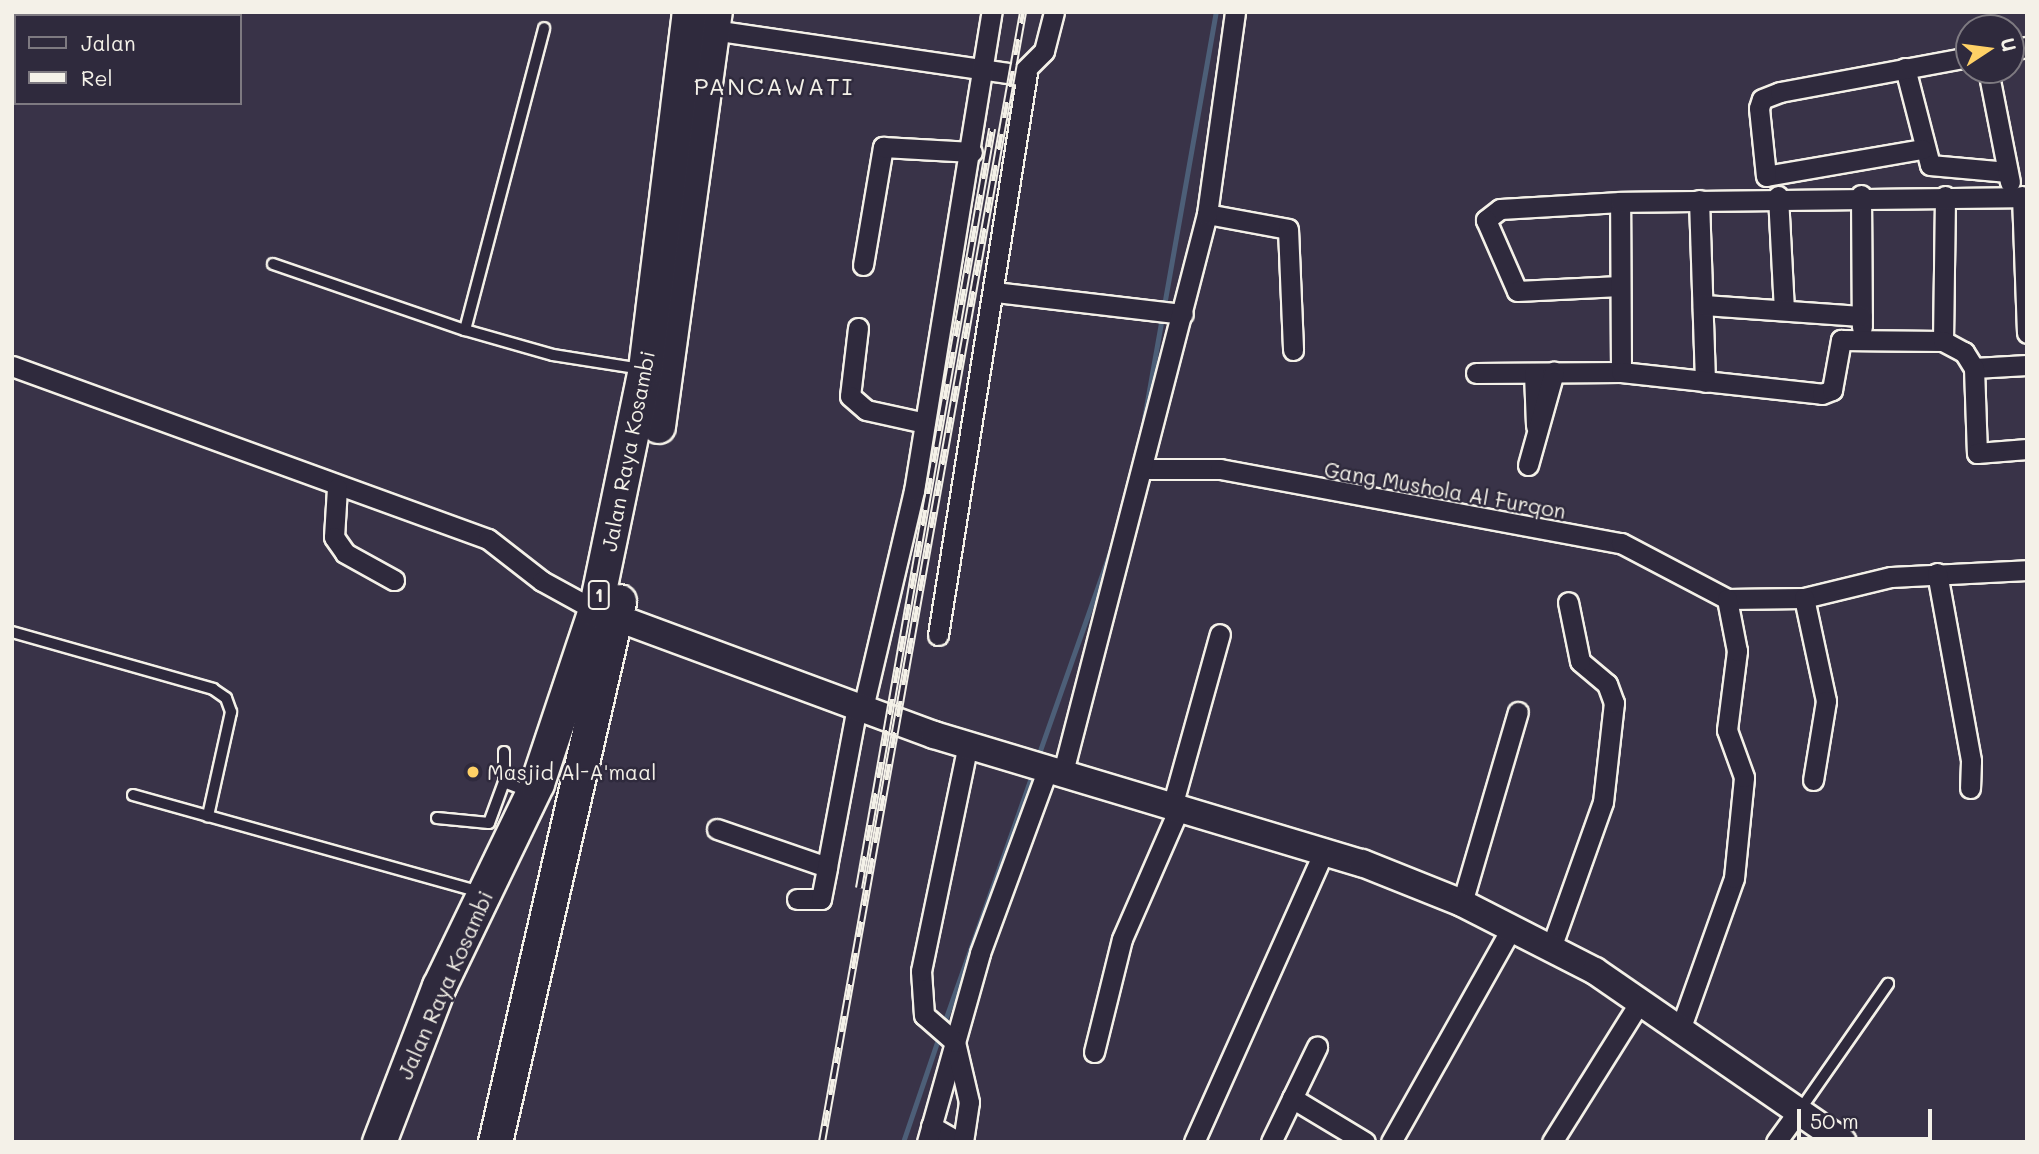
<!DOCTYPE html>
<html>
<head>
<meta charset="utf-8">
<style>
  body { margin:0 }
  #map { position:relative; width:2039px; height:1154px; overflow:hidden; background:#393348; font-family:Mali,sans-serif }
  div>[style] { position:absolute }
  .stream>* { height:5px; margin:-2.5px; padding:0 2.5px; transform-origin:2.5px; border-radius:2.5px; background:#4d5f78 }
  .roads { filter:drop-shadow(2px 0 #f4f1e8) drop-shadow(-2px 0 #f4f1e8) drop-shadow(0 2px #f4f1e8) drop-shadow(0 -2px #f4f1e8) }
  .lane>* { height:10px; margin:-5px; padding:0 5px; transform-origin:5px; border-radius:5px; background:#2f2a3d }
  .street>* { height:19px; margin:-9.5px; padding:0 9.5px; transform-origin:9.5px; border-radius:9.5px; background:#2f2a3d }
  .secondary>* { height:26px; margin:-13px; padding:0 13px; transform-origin:13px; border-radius:13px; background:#2f2a3d }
  .highway>* { height:33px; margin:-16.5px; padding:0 16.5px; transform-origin:16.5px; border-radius:16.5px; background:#2f2a3d }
  .rail>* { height:8px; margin-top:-4px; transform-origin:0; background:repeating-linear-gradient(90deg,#2f2a3d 0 16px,#f4f1e8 0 32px); box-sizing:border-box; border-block:2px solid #f4f1e8 }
  .dots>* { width:19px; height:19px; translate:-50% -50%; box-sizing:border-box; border:4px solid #2f2a3d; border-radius:50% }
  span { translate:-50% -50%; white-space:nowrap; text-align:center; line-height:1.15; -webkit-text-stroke:5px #2f2a3d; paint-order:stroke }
  .shield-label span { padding:2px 5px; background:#2f2a3d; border:2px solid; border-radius:5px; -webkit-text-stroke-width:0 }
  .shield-label { font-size:19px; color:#f4f1e8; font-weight:700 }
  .street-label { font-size:21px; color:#f4f1e8 }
  .poi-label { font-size:21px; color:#f4f1e8 }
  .left { translate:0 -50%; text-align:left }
  .quarter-label { font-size:24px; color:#f4f1e8; letter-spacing:2px }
  .frame { position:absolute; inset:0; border:14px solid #f4f1e8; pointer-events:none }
  .legend { position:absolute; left:14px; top:14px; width:228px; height:91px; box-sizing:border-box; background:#2f2a3d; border:2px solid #7e7a81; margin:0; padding:9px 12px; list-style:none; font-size:21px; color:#f4f1e8 }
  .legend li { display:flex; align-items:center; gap:14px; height:35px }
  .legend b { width:35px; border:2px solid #7e7a81 }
  .north { position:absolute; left:1955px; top:14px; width:70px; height:70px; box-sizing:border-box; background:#2f2a3d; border:2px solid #7e7a81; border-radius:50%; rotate:77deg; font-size:19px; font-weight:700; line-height:28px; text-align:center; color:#f4f1e8 }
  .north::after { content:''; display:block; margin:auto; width:24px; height:32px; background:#ffd166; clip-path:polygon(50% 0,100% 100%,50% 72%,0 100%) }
  .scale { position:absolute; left:1797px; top:1109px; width:135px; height:32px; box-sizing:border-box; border:4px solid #f4f1e8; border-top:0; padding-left:9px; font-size:21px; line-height:24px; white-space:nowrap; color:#f4f1e8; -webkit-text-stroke:5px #2f2a3d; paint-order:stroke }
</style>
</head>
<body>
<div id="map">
  <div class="stream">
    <i style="left:1144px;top:419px;width:413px;rotate:-80deg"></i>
    <i style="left:1037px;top:759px;width:235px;rotate:-70.6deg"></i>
    <i style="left:943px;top:1026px;width:269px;rotate:-70.5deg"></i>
    <i style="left:903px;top:1142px;width:112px;rotate:-71.2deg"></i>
  </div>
  <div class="roads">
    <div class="lane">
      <i style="left:273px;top:264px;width:203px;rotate:19deg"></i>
      <i style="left:465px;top:330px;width:91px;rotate:15.9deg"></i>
      <i style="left:553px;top:355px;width:89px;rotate:9deg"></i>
      <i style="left:465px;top:330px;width:312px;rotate:-75.3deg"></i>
      <i style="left:12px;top:632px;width:209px;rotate:15.8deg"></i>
      <i style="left:213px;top:689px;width:16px;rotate:35deg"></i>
      <i style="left:226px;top:698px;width:15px;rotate:70deg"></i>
      <i style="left:231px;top:712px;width:107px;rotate:102.5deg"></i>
      <i style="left:504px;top:782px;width:30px;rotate:-90deg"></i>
      <i style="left:133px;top:795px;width:360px;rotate:15.6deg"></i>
      <i style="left:437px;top:818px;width:52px;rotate:5.5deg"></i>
      <i style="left:489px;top:823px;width:44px;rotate:-69.9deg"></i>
      <i style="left:504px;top:782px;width:26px;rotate:21deg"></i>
      <i style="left:1800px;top:1110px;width:154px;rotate:-55.1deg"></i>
    </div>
    <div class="street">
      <i style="left:713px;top:30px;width:310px;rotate:8.3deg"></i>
      <i style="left:1020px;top:75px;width:34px;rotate:-45deg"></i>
      <i style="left:1044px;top:51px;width:40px;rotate:-75.6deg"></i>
      <i style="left:2011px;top:50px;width:16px;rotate:-11deg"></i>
      <i style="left:1905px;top:68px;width:100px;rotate:75.5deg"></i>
      <i style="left:1930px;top:165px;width:78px;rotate:5.1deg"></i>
      <i style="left:1988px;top:70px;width:114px;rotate:78.9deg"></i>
      <i style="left:1922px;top:149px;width:158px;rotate:170.2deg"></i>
      <i style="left:1766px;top:176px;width:68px;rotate:-95.9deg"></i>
      <i style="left:1759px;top:108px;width:9px;rotate:-72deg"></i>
      <i style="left:1762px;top:99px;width:19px;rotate:-21deg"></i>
      <i style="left:1780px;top:92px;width:192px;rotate:-10.5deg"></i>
      <i style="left:1861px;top:195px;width:132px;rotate:89.6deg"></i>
      <i style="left:1778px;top:196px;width:114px;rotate:87deg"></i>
      <i style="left:2022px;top:196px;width:137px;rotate:87.9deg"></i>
      <i style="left:1699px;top:200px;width:182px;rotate:88.1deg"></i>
      <i style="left:1620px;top:202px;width:120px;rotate:176.7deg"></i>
      <i style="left:1500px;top:209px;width:18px;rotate:142deg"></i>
      <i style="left:1486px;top:220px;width:77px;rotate:66.4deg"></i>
      <i style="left:1517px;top:291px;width:103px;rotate:-2.8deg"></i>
      <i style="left:1207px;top:214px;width:82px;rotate:10.5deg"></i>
      <i style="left:1288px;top:229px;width:121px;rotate:87.6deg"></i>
      <i style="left:863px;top:265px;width:120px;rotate:-80.4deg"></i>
      <i style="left:883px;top:147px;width:89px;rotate:3.2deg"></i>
      <i style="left:995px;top:292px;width:189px;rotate:6.7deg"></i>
      <i style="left:1703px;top:305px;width:159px;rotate:4deg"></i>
      <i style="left:858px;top:328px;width:68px;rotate:96.7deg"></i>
      <i style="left:850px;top:396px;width:21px;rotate:41deg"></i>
      <i style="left:866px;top:410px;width:60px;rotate:12.4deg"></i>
      <i style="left:1943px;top:341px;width:145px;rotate:-89.2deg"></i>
      <i style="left:12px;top:366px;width:506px;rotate:19.97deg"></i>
      <i style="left:488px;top:539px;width:68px;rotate:37.9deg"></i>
      <i style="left:542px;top:581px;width:60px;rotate:28.7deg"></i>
      <i style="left:1974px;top:368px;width:53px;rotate:-3.2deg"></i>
      <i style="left:1621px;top:372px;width:170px;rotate:-90.3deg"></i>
      <i style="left:1620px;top:202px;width:407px;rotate:-0.7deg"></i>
      <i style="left:1476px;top:373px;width:145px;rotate:-0.4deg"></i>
      <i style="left:1621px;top:372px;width:202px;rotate:6.2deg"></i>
      <i style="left:1822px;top:394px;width:11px;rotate:-22deg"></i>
      <i style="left:1832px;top:390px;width:51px;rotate:-79.8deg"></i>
      <i style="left:1841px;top:340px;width:102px;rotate:0.6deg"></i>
      <i style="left:1943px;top:341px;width:24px;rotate:28deg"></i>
      <i style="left:1964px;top:352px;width:19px;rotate:58deg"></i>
      <i style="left:1974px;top:368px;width:85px;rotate:88deg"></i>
      <i style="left:1977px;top:453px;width:50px;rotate:-4.6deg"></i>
      <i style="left:1534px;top:373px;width:53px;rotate:87.8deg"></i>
      <i style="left:1528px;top:465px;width:97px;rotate:-74.4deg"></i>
      <i style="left:1144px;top:469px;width:76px"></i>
      <i style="left:1220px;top:469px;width:408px;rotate:10.5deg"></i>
      <i style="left:1621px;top:543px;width:120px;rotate:27.8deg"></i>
      <i style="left:1727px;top:599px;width:77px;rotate:-0.7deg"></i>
      <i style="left:1804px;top:598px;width:89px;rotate:-13.6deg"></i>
      <i style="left:1891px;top:577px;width:136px;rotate:-2.9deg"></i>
      <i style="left:337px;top:488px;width:49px;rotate:93.5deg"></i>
      <i style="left:334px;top:537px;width:19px;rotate:55deg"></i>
      <i style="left:345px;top:553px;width:56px;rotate:28.9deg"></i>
      <i style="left:1937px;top:573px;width:191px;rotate:79.7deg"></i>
      <i style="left:1971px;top:761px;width:27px;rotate:92deg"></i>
      <i style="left:1804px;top:598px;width:105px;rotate:77.9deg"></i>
      <i style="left:1826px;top:701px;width:80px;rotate:99.3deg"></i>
      <i style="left:938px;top:635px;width:569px;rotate:-81deg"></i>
      <i style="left:863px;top:708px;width:223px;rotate:-76.8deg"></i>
      <i style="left:914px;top:491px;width:485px;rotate:-80.8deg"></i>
      <i style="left:1063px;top:772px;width:576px;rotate:-75.53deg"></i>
      <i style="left:1207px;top:214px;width:204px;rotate:-82.1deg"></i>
      <i style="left:1173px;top:803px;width:175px;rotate:-74.5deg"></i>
      <i style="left:717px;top:829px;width:116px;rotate:19.1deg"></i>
      <i style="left:827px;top:867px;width:164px;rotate:-79.4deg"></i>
      <i style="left:797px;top:899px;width:24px"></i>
      <i style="left:821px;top:899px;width:33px;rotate:-79deg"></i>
      <i style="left:1462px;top:903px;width:199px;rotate:-73.7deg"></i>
      <i style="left:1551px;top:948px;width:155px;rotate:-70.4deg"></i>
      <i style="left:1603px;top:802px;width:100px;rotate:-83.7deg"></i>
      <i style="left:1614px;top:703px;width:20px;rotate:-110deg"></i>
      <i style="left:1607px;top:684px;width:35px;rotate:-140deg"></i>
      <i style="left:1580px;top:661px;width:60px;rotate:-101.5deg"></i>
      <i style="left:1681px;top:1027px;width:158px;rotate:-70.4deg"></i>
      <i style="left:1734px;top:878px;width:101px;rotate:-84.3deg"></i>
      <i style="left:1744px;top:777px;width:50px;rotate:-109.9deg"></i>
      <i style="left:1727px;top:730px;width:80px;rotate:-82.8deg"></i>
      <i style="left:1737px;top:651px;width:53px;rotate:-100.9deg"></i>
      <i style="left:1094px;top:1052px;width:116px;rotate:-76.1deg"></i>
      <i style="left:1122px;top:939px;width:145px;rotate:-66.4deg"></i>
      <i style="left:1292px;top:1098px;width:85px;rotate:31.1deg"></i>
      <i style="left:931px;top:1126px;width:32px;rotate:30deg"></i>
      <i style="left:927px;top:1142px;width:196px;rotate:-74.3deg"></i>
      <i style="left:980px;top:953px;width:197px;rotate:-69.8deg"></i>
      <i style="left:963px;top:1142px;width:40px;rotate:-81.5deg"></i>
      <i style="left:969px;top:1102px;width:62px;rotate:-103.1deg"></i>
      <i style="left:955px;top:1042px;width:41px;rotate:-138.9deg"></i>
      <i style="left:924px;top:1015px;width:44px;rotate:-93.9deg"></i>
      <i style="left:921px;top:971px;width:232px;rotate:-78.3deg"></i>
      <i style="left:1194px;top:1142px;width:318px;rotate:-65.9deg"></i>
      <i style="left:1271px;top:1142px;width:106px;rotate:-64.2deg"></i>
      <i style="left:1391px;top:1142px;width:247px;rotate:-60.6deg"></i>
      <i style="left:1552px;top:1142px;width:168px;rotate:-57.9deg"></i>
      <i style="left:1776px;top:1142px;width:37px;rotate:-54deg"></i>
    </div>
    <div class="secondary">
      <i style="left:615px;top:617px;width:340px;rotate:20.3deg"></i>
      <i style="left:934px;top:735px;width:447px;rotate:16.7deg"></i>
      <i style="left:1362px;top:863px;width:108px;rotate:21.8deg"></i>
      <i style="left:1462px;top:903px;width:149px;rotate:27.1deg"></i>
      <i style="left:1595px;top:971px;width:301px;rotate:34.6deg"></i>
    </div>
    <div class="highway">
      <i style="left:658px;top:426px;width:418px;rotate:-82.2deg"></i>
      <i style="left:379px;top:1142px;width:167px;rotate:-69deg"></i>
      <i style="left:439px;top:986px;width:225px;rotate:-64.2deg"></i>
      <i style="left:537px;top:783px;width:182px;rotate:-71.5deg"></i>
      <i style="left:595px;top:610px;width:246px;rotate:-78.3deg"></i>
      <i style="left:645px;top:369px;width:360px;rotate:-83deg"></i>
      <i style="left:495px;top:1142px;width:555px;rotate:-77.09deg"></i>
    </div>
  </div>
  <div class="rail">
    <i style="left:859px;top:888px;width:771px;rotate:-80.06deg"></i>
    <i style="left:822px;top:1142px;width:1148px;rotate:-79.91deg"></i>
  </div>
  <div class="dots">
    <i style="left:473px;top:772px;background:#ffd166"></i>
  </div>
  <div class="shield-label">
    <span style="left:599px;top:595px">1</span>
  </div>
  <div class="street-label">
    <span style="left:628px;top:451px;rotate:-79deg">Jalan Raya Kosambi</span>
    <span style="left:1445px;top:490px;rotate:10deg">Gang Mushola Al Furqon</span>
    <span style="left:445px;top:985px;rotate:-66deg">Jalan Raya Kosambi</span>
  </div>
  <div class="poi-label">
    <span class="left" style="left:487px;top:772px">Masjid Al-A'maal</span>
  </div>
  <div class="quarter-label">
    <span style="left:774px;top:86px">PANCAWATI</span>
  </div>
  <div class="frame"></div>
  <ul class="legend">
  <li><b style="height:9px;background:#2f2a3d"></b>Jalan</li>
  <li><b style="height:9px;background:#f4f1e8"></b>Rel</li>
  </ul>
  <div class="north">U</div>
  <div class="scale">50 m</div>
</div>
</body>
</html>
